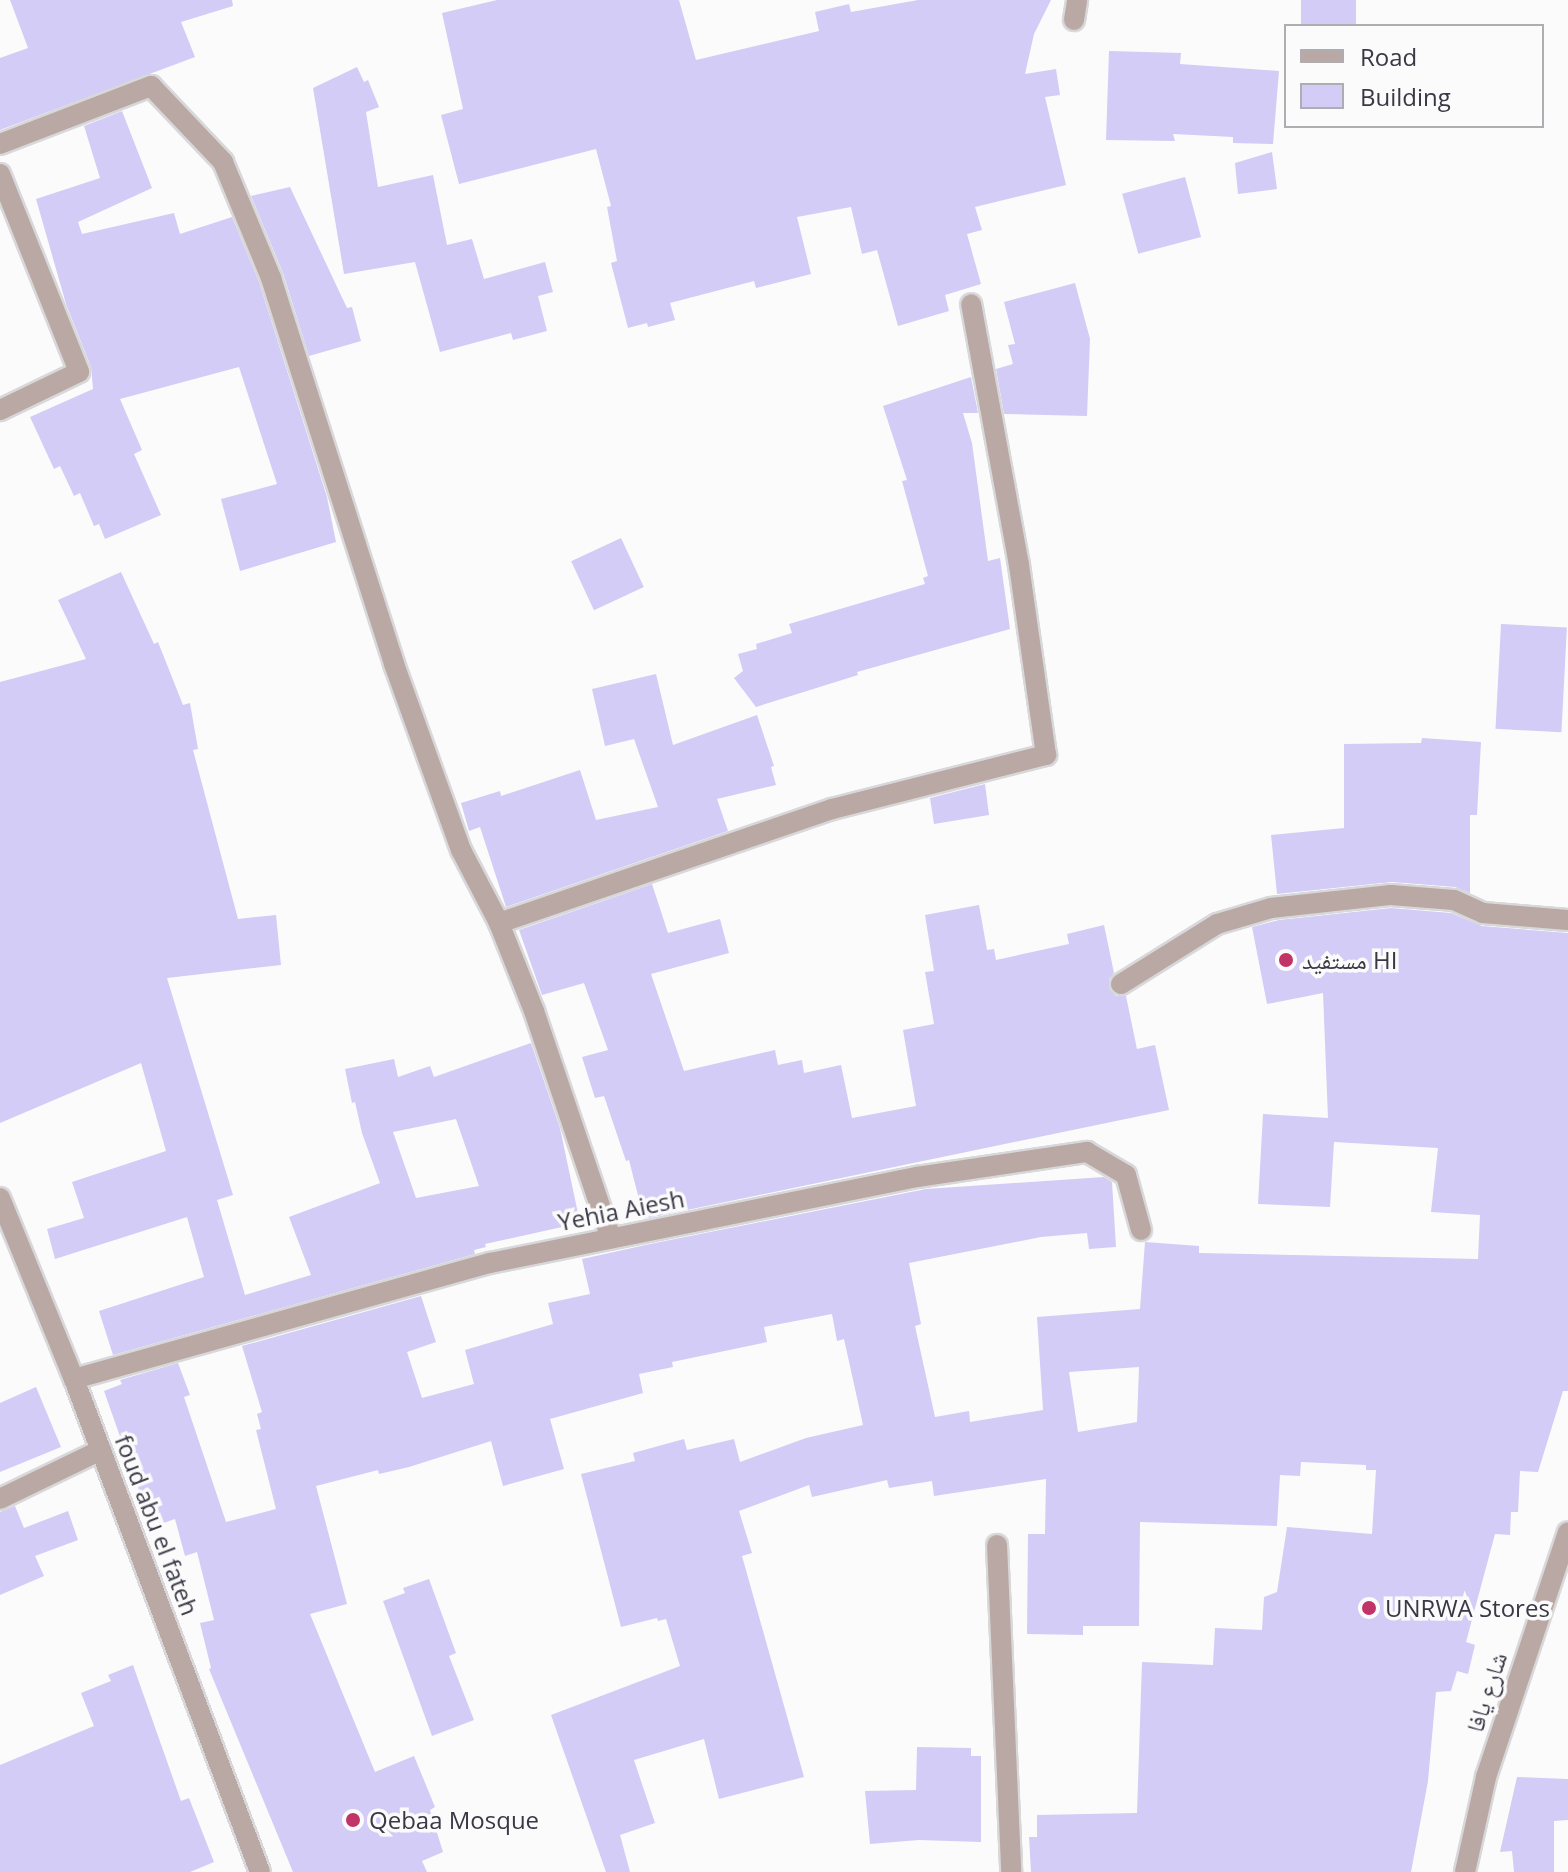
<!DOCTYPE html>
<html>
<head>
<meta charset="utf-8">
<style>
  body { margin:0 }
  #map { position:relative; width:1568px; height:1872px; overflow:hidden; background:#fbfbfb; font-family:"Open Sans","Noto Naskh Arabic",sans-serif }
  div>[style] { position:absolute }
  .building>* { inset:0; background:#d2ccf6; transform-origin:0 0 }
  .roads { filter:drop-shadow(2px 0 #d8d8da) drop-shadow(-2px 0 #d8d8da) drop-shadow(0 2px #d8d8da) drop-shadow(0 -2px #d8d8da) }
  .minor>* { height:20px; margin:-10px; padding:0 10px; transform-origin:10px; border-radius:10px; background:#b9a8a3 }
  .dots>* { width:22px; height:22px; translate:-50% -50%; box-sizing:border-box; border:4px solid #fbfbfb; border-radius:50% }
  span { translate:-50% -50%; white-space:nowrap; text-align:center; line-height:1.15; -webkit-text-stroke:7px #fbfbfb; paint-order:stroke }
  .poi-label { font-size:24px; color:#3a3845 }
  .left { translate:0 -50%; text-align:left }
  .street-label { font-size:24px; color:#3a3845 }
  .legend { position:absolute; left:1284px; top:24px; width:260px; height:104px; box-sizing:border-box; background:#fbfbfb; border:2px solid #aeadb2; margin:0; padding:10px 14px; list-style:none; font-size:24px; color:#3a3845 }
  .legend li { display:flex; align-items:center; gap:16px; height:40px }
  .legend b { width:40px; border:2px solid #aeadb2 }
</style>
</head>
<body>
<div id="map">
  <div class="building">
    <i style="clip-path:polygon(10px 0,232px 0,233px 6px,181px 22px,195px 57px,0 130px,0 58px,28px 48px)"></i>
    <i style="clip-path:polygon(497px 0,679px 0,696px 60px,819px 31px,815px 12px,849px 4px,851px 12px,918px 0,1051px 0,1034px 34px,1025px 74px,1056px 69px,1060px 95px,1045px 97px,1066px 185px,975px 207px,982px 230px,967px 234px,981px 284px,945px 295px,949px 311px,898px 326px,877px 250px,862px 254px,851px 207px,797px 217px,811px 274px,756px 288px,754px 281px,670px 303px,675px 320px,648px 327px,647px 323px,628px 328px,611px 263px,617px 261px,607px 207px,611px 206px,596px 149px,459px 184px,441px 115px,463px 109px,442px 13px)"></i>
    <i style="left:1301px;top:0;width:55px;height:26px"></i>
    <i style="clip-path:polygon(1109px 51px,1181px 53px,1180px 64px,1279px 71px,1273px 144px,1233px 143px,1233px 137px,1173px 134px,1175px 141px,1106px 140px)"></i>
    <i style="clip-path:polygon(357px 67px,364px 82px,368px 80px,379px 107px,366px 112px,378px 187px,433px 175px,447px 245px,472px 239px,484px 279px,545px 262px,553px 292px,538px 296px,547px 331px,513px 340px,511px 333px,440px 352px,415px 262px,344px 274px,313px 88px)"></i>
    <i style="clip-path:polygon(122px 111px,152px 188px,78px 222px,82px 234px,174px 213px,180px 234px,232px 217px,259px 282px,327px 497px,336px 542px,240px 571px,221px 499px,277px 484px,239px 367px,120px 399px,142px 450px,134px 454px,161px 515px,105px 539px,99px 524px,94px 526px,80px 493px,74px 496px,60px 466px,54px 469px,30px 417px,93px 389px,91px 367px,66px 304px,36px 199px,100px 178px,84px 126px)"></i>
    <i style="clip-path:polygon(1272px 152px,1277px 189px,1238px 194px,1235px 163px)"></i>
    <i style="left:1185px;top:177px;width:62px;height:65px;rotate:75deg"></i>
    <i style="clip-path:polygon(290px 187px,347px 308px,352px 307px,361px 341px,309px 356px,283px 273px,251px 196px)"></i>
    <i style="clip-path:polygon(1075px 283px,1090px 339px,1087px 416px,1004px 414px,996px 369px,1013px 364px,1008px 345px,1015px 344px,1004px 302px)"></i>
    <i style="clip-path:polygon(971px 377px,978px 413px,963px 413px,972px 443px,988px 561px,1000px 558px,1010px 629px,857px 672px,858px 675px,756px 707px,734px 678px,743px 671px,738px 654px,757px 649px,756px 644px,792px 633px,789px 624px,925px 584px,923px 578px,928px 576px,902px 481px,907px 480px,883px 406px)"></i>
    <i style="left:621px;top:538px;width:54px;height:55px;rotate:65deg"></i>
    <i style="clip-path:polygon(evenodd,121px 572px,154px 644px,158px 642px,183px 705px,190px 703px,198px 749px,193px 750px,238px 919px,276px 915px,281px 965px,167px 978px,233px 1195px,217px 1200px,245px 1295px,311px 1275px,289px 1217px,380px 1183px,362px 1133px,355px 1102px,352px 1103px,345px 1069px,394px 1059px,398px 1077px,430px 1066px,434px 1077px,531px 1043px,560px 1128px,580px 1223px,485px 1244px,486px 1247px,474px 1250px,475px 1254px,113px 1355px,99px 1311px,204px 1277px,187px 1217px,55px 1259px,47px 1229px,84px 1218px,72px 1182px,166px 1151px,141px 1063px,0 1123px,0 682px,86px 659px,58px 600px,121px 572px,456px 1119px,479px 1186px,416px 1198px,393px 1132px,456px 1119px)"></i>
    <i style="left:1501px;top:624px;width:66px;height:105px;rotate:3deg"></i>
    <i style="clip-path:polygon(656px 674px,673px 745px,757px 715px,774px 766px,771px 767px,776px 785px,717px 799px,728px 831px,506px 907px,480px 827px,469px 831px,461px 803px,500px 791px,501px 796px,580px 770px,596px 820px,658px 807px,634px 739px,605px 746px,592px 689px)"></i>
    <i style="clip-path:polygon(1422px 738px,1481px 742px,1477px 815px,1470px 815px,1470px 893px,1455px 887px,1392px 882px,1277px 894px,1271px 835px,1344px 828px,1344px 744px,1421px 743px)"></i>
    <i style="clip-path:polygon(985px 784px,989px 815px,934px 824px,930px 798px)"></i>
    <i style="clip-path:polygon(652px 884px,668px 933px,720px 919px,729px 953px,651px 974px,684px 1071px,775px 1050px,778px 1065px,802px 1060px,804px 1073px,841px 1065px,852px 1118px,916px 1106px,903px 1030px,934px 1024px,925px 972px,934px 971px,925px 915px,979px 905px,987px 950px,994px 949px,996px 960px,1069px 944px,1067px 934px,1104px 925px,1114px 973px,1109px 979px,1110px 990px,1116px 996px,1126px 996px,1137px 1049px,1155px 1045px,1169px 1110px,644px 1219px,629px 1160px,626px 1161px,604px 1096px,595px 1098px,582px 1057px,608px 1050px,584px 983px,542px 995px,519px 930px)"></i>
    <i style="clip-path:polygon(evenodd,1391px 908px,1451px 913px,1482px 926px,1568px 933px,1568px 1391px,1563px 1391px,1538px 1472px,1520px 1471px,1518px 1512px,1511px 1512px,1510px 1535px,1495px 1534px,1466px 1642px,1475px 1645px,1468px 1674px,1457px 1671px,1451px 1691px,1436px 1692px,1428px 1781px,1411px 1872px,1031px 1872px,1029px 1837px,1037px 1837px,1037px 1815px,1137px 1813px,1142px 1662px,1213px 1665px,1215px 1628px,1262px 1630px,1264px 1597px,1277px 1592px,1287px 1527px,1372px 1534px,1376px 1470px,1366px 1470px,1366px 1465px,1301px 1462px,1300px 1476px,1280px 1475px,1277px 1526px,1140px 1522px,1139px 1626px,1083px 1626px,1083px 1635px,1027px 1634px,1028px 1534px,1045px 1534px,1046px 1479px,934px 1496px,932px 1481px,889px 1488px,887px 1480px,812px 1497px,809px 1485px,739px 1511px,752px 1553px,742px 1556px,804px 1777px,719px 1799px,704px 1739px,634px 1760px,655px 1823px,620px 1835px,630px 1872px,606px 1872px,551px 1715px,680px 1666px,666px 1619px,658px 1621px,657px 1618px,621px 1627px,581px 1474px,635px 1461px,633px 1453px,684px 1439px,687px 1450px,734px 1439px,740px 1462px,806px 1438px,863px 1425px,844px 1339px,837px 1341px,832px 1314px,764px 1327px,767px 1342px,672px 1362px,673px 1367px,639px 1374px,643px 1393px,550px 1419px,564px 1469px,503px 1486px,491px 1441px,409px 1467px,379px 1474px,378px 1470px,316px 1486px,347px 1604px,310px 1614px,375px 1772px,414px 1756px,435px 1807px,430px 1810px,443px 1852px,422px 1861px,427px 1872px,293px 1872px,209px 1669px,211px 1668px,200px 1623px,214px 1620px,197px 1552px,185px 1556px,175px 1519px,152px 1527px,104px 1391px,122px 1384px,120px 1380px,178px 1363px,190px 1395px,184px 1397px,226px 1522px,276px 1509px,256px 1430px,261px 1429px,257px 1414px,262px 1412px,242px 1346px,421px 1296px,436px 1342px,407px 1352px,422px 1398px,474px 1384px,465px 1350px,553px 1324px,548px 1303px,590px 1294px,582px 1259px,650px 1244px,926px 1189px,1104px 1177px,1112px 1182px,1116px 1247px,1089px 1249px,1087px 1233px,1041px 1237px,909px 1263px,921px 1324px,915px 1326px,935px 1417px,969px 1411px,970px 1422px,1043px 1410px,1037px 1317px,1140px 1309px,1145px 1242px,1199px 1246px,1199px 1253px,1478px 1259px,1480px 1215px,1431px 1212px,1438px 1148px,1334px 1142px,1330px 1207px,1258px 1204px,1263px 1114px,1328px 1118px,1323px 993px,1267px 1004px,1252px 927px,1279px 920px,1391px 908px,1139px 1367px,1137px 1422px,1078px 1432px,1069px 1372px,1139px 1367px)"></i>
    <i style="clip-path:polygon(36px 1387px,61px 1447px,0 1472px,0 1403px)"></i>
    <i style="clip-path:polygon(15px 1506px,24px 1528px,68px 1511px,78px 1540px,35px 1556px,44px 1576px,0 1595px,0 1512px)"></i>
    <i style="clip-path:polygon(429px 1579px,456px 1653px,449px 1656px,474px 1720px,432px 1736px,383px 1601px,405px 1593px,403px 1588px)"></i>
    <i style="clip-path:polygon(133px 1665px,181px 1801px,189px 1798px,214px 1862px,190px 1872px,0 1872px,0 1765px,94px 1726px,81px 1693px,111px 1681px,108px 1675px)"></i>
    <i style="clip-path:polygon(917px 1747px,971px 1748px,971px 1756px,981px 1756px,981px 1842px,919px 1840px,870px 1844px,865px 1791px,916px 1790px)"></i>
    <i style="clip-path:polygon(1517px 1777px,1568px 1779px,1568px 1820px,1554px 1821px,1554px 1872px,1514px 1872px,1512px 1851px,1500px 1852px)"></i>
  </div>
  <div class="roads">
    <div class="minor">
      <i style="left:1074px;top:20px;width:20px;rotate:-81deg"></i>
      <i style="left:0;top:144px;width:162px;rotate:-21deg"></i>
      <i style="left:151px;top:86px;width:105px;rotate:46.5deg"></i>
      <i style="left:223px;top:162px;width:126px;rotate:67.5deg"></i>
      <i style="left:271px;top:278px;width:405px;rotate:72.3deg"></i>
      <i style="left:394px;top:664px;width:198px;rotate:70.2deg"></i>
      <i style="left:461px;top:850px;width:82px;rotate:62.5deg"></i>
      <i style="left:499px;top:923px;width:95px;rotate:68.3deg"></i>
      <i style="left:534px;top:1011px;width:240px;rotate:71.3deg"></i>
      <i style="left:0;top:174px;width:213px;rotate:68.2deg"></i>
      <i style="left:79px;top:372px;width:88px;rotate:154.3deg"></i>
      <i style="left:499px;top:923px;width:352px;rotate:-18.9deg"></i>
      <i style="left:832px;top:809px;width:221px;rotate:-14.2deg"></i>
      <i style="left:1046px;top:755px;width:192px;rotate:-98.1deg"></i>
      <i style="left:1019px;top:565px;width:265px;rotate:-100.4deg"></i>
      <i style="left:1121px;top:984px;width:113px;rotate:-32deg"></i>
      <i style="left:1217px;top:924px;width:56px;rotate:-16.5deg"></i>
      <i style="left:1271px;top:908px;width:121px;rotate:-6.2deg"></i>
      <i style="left:1391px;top:895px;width:63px;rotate:4.5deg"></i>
      <i style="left:1454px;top:900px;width:32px;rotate:24deg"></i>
      <i style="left:1483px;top:913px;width:85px;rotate:4.7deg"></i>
      <i style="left:0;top:1198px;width:196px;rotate:67.8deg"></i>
      <i style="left:74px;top:1379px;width:527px;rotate:69.33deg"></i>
      <i style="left:74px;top:1379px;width:432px;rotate:-15.6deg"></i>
      <i style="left:490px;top:1263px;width:436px;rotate:-11.4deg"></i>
      <i style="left:917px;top:1177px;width:172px;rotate:-8.4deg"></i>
      <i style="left:1087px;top:1152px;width:45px;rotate:30.5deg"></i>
      <i style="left:1126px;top:1175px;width:57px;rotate:74.7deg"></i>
      <i style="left:0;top:1499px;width:112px;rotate:-25.9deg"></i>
      <i style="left:997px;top:1545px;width:327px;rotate:87.5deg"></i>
      <i style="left:1465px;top:1872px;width:97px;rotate:-77.5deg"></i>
      <i style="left:1486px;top:1777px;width:258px;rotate:-71.5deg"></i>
    </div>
  </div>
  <div class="dots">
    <i style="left:1286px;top:960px;background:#c03468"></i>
    <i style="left:1369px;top:1608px;background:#c03468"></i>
    <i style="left:353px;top:1820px;background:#c03468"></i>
  </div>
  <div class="poi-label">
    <span class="left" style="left:1302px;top:960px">مستفيد HI</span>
    <span class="left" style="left:1385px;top:1608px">UNRWA Stores</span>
    <span class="left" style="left:369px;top:1820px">Qebaa Mosque</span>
  </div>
  <div class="street-label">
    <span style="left:621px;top:1210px;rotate:-11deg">Yehia Aiesh</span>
    <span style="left:157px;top:1525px;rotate:69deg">foud abu el fateh</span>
    <span style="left:1486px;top:1692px;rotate:-72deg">شارع يافا</span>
  </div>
  <ul class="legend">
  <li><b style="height:10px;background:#b9a8a3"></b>Road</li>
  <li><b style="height:22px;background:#d2ccf6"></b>Building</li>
  </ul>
</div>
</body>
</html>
